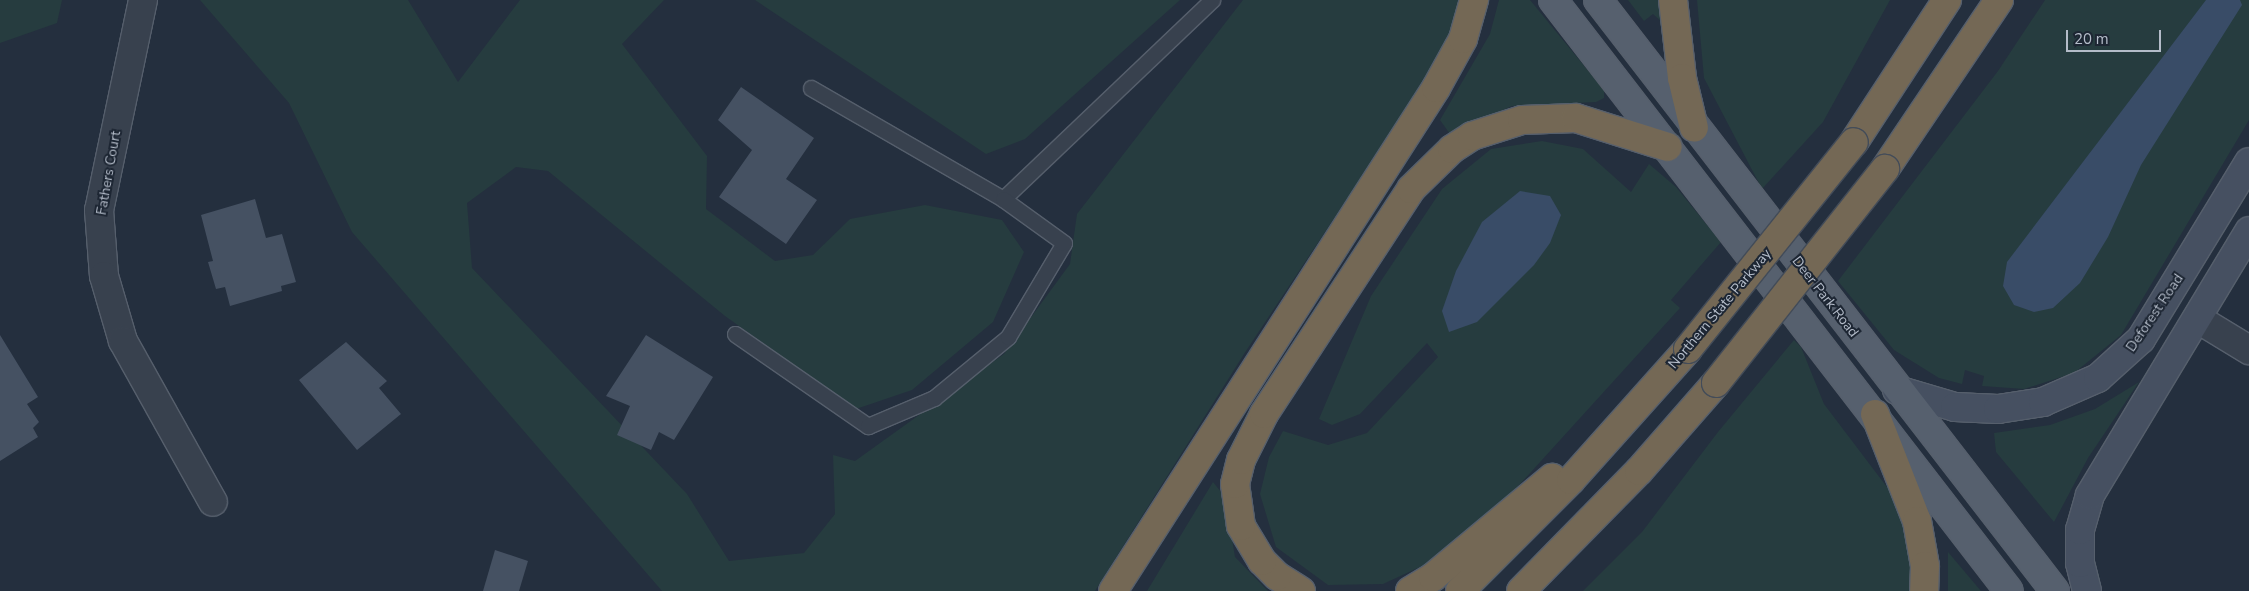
<!DOCTYPE html>
<html>
<head>
<meta charset="utf-8">
<style>
  body { margin:0 }
  #map { position:relative; width:2249px; height:591px; overflow:hidden; background:#242f3e; font-family:"Nunito Sans",sans-serif }
  div>[style] { position:absolute }
  .green>* { inset:0; background:#263c3f }
  .water>* { inset:0; background:#394c67 }
  .building>* { inset:0; background:#455162 }
  .roads { filter:drop-shadow(1px 0 #565f6c) drop-shadow(-1px 0 #565f6c) drop-shadow(0 1px #565f6c) drop-shadow(0 -1px #565f6c) }
  .lane>* { height:15px; margin:-7.5px; padding:0 7.5px; transform-origin:7.5px; border-radius:7.5px; background:#38414e }
  .street>* { height:28px; margin:-14px; padding:0 14px; transform-origin:14px; border-radius:14px; background:#38414e }
  .secondary>* { height:28px; margin:-14px; padding:0 14px; transform-origin:14px; border-radius:14px; background:#465061 }
  .primary>* { height:28px; margin:-14px; padding:0 14px; transform-origin:14px; border-radius:14px; background:#56606e }
  .highway>* { height:28px; margin:-14px; padding:0 14px; transform-origin:14px; border-radius:14px; background:#746855 }
  .bridges { filter:drop-shadow(1px 0 #434c59) drop-shadow(-1px 0 #434c59) drop-shadow(0 1px #434c59) drop-shadow(0 -1px #434c59) }
  .highway-bridge>* { height:28px; margin:-14px; padding:0 14px; transform-origin:14px; border-radius:14px; background:#746855 }
  span { translate:-50% -50%; white-space:nowrap; text-align:center; line-height:1.15; -webkit-text-stroke:4px #1d2633; paint-order:stroke }
  .street-label { font-size:14px; color:#b4bcc9 }
  .scale { position:absolute; left:2066px; top:30px; width:95px; height:22px; box-sizing:border-box; border:2px solid #b4bcc9; border-top:0; padding-left:6px; font-size:15px; line-height:18px; white-space:nowrap; color:#b4bcc9; -webkit-text-stroke:4px #1d2633; paint-order:stroke }
</style>
</head>
<body>
<div id="map">
  <div class="green">
    <i style="clip-path:polygon(0 0,62px 0,57px 23px,0 43px)"></i>
    <i style="clip-path:polygon(200px 0,408px 0,458px 82px,520px 0,664px 0,622px 44px,707px 156px,706px 209px,775px 261px,813px 255px,850px 219px,925px 205px,1002px 220px,1024px 252px,993px 322px,912px 390px,856px 409px,725px 316px,548px 171px,516px 167px,467px 203px,472px 268px,687px 494px,729px 561px,804px 553px,835px 514px,833px 455px,855px 461px,1004px 354px,1070px 264px,1077px 214px,1243px 0,1461px 0,1459px 15px,1426px 80px,1244px 354px,1095px 591px,662px 591px,352px 232px,289px 103px)"></i>
    <i style="clip-path:polygon(755px 0,1180px 0,1025px 139px,986px 154px)"></i>
    <i style="clip-path:polygon(1499px 0,1530px 0,1604px 90px,1604px 98px,1596px 102px,1512px 106px,1450px 134px,1440px 120px,1490px 34px)"></i>
    <i style="clip-path:polygon(1628px 0,1665px 0,1663px 23px,1653px 14px,1644px 21px)"></i>
    <i style="clip-path:polygon(1697px 0,1890px 0,1823px 122px,1762px 189px,1704px 78px)"></i>
    <i style="clip-path:polygon(2045px 0,2249px 0,2249px 120px,2121px 335px,2074px 373px,2024px 389px,1982px 386px,1984px 376px,1965px 370px,1962px 384px,1939px 378px,1894px 350px,1838px 281px,1998px 71px)"></i>
    <i style="clip-path:polygon(1542px 141px,1583px 149px,1631px 192px,1649px 164px,1676px 187px,1721px 242px,1671px 300px,1680px 308px,1521px 483px,1448px 554px,1383px 584px,1328px 585px,1276px 547px,1260px 494px,1269px 457px,1283px 431px,1328px 445px,1367px 433px,1438px 357px,1427px 343px,1360px 414px,1332px 425px,1319px 419px,1371px 296px,1442px 189px,1491px 149px)"></i>
    <i style="clip-path:polygon(1794px 340px,1801px 347px,1824px 404px,1896px 499px,1913px 550px,1910px 591px,1583px 591px,1642px 532px,1718px 432px)"></i>
    <i style="clip-path:polygon(2139px 382px,2088px 458px,2054px 522px,1996px 452px,1994px 433px,2050px 425px,2095px 409px)"></i>
    <i style="clip-path:polygon(1213px 482px,1225px 497px,1235px 557px,1268px 591px,1147px 591px)"></i>
    <i style="clip-path:polygon(1948px 552px,1981px 591px,1948px 591px)"></i>
  </div>
  <div class="water">
    <i style="clip-path:polygon(2206px 0,2240px 0,2242px 5px,2141px 165px,2108px 237px,2080px 283px,2053px 308px,2034px 312px,2014px 305px,2003px 286px,2007px 262px)"></i>
    <i style="clip-path:polygon(1520px 191px,1550px 196px,1561px 215px,1550px 243px,1534px 265px,1477px 322px,1449px 332px,1442px 311px,1456px 271px,1482px 222px)"></i>
  </div>
  <div class="building">
    <i style="clip-path:polygon(741px 87px,814px 138px,786px 179px,817px 200px,786px 244px,719px 197px,752px 150px,718px 120px)"></i>
    <i style="clip-path:polygon(255px 199px,266px 238px,282px 234px,296px 282px,281px 286px,282px 291px,230px 306px,225px 287px,216px 289px,208px 262px,213px 261px,201px 215px)"></i>
    <i style="clip-path:polygon(0 335px,38px 397px,27px 404px,39px 422px,33px 428px,38px 437px,0 461px)"></i>
    <i style="clip-path:polygon(646px 335px,713px 377px,674px 440px,659px 432px,651px 450px,617px 435px,630px 406px,606px 396px)"></i>
    <i style="clip-path:polygon(346px 342px,387px 381px,379px 388px,401px 414px,357px 450px,299px 380px)"></i>
    <i style="clip-path:polygon(495px 550px,528px 561px,519px 591px,483px 591px)"></i>
  </div>
  <div class="roads">
    <div class="lane">
      <i style="left:811px;top:88px;width:222px;rotate:30deg"></i>
      <i style="left:1003px;top:199px;width:289px;rotate:-43.6deg"></i>
      <i style="left:735px;top:334px;width:162px;rotate:34.7deg"></i>
      <i style="left:868px;top:426px;width:72px;rotate:-23deg"></i>
      <i style="left:934px;top:398px;width:96px;rotate:-39.5deg"></i>
      <i style="left:1008px;top:337px;width:109px;rotate:-59.2deg"></i>
      <i style="left:1064px;top:243px;width:75px;rotate:-144.2deg"></i>
    </div>
    <div class="street">
      <i style="left:143px;top:0;width:215px;rotate:101.8deg"></i>
      <i style="left:99px;top:210px;width:66px;rotate:85.7deg"></i>
      <i style="left:104px;top:276px;width:68px;rotate:73.7deg"></i>
      <i style="left:123px;top:341px;width:184px;rotate:60.8deg"></i>
      <i style="left:2198px;top:319px;width:60px;rotate:31.3deg"></i>
    </div>
    <div class="secondary">
      <i style="left:1897px;top:390px;width:60px;rotate:16.3deg"></i>
      <i style="left:1955px;top:407px;width:43px;rotate:2.7deg"></i>
      <i style="left:1998px;top:409px;width:46px;rotate:-8.8deg"></i>
      <i style="left:2043px;top:402px;width:60px;rotate:-23.6deg"></i>
      <i style="left:2098px;top:378px;width:58px;rotate:-42.2deg"></i>
      <i style="left:2141px;top:339px;width:207px;rotate:-58.6deg"></i>
      <i style="left:2087px;top:591px;width:29px;rotate:-104deg"></i>
      <i style="left:2080px;top:563px;width:33px;rotate:-90deg"></i>
      <i style="left:2080px;top:530px;width:36px;rotate:-74deg"></i>
      <i style="left:2090px;top:495px;width:308px;rotate:-58.9deg"></i>
    </div>
    <div class="primary">
      <i style="left:1553px;top:0;width:746px;rotate:52.35deg"></i>
      <i style="left:1598px;top:0;width:747px;rotate:52.29deg"></i>
    </div>
    <div class="highway">
      <i style="left:1673px;top:0;width:79px;rotate:83.4deg"></i>
      <i style="left:1682px;top:78px;width:51px;rotate:76.5deg"></i>
      <i style="left:1854px;top:142px;width:170px;rotate:-56.8deg"></i>
      <i style="left:1885px;top:169px;width:204px;rotate:-56deg"></i>
      <i style="left:1875px;top:414px;width:115px;rotate:68.6deg"></i>
      <i style="left:1917px;top:521px;width:46px;rotate:79.9deg"></i>
      <i style="left:1925px;top:566px;width:25px;rotate:92deg"></i>
      <i style="left:1113px;top:591px;width:598px;rotate:-57.29deg"></i>
      <i style="left:1436px;top:88px;width:56px;rotate:-61.1deg"></i>
      <i style="left:1463px;top:39px;width:41px;rotate:-74.2deg"></i>
      <i style="left:1301px;top:591px;width:28px;rotate:-148deg"></i>
      <i style="left:1277px;top:576px;width:21px;rotate:-135deg"></i>
      <i style="left:1262px;top:561px;width:41px;rotate:-121deg"></i>
      <i style="left:1241px;top:526px;width:42px;rotate:-98.1deg"></i>
      <i style="left:1235px;top:484px;width:25px;rotate:-76deg"></i>
      <i style="left:1241px;top:460px;width:51px;rotate:-63.4deg"></i>
      <i style="left:1264px;top:414px;width:269px;rotate:-56.8deg"></i>
      <i style="left:1411px;top:189px;width:57px;rotate:-44.3deg"></i>
      <i style="left:1452px;top:149px;width:24px;rotate:-33deg"></i>
      <i style="left:1472px;top:136px;width:52px;rotate:-17.7deg"></i>
      <i style="left:1522px;top:120px;width:54px;rotate:-2.1deg"></i>
      <i style="left:1576px;top:118px;width:96px;rotate:17.5deg"></i>
      <i style="left:1410px;top:591px;width:27px;rotate:-31deg"></i>
      <i style="left:1433px;top:577px;width:155px;rotate:-39.8deg"></i>
      <i style="left:1460px;top:591px;width:157px;rotate:-45deg"></i>
      <i style="left:1571px;top:480px;width:176px;rotate:-48.2deg"></i>
      <i style="left:1521px;top:591px;width:168px;rotate:-45.5deg"></i>
      <i style="left:1639px;top:471px;width:117px;rotate:-48.8deg"></i>
    </div>
  </div>
  <div class="bridges">
    <div class="highway-bridge">
      <i style="left:1688px;top:349px;width:265px;rotate:-51.3deg"></i>
      <i style="left:1716px;top:383px;width:273px;rotate:-51.7deg"></i>
    </div>
  </div>
  <div class="street-label">
    <span style="left:109px;top:173px;rotate:-80deg">Fathers Court</span>
    <span style="left:1825px;top:297px;rotate:52deg">Deer Park Road</span>
    <span style="left:1720px;top:309px;rotate:-50deg">Northern State Parkway</span>
    <span style="left:2155px;top:313px;rotate:-56deg">Deforest Road</span>
  </div>
  <div class="scale">20 m</div>
</div>
</body>
</html>
